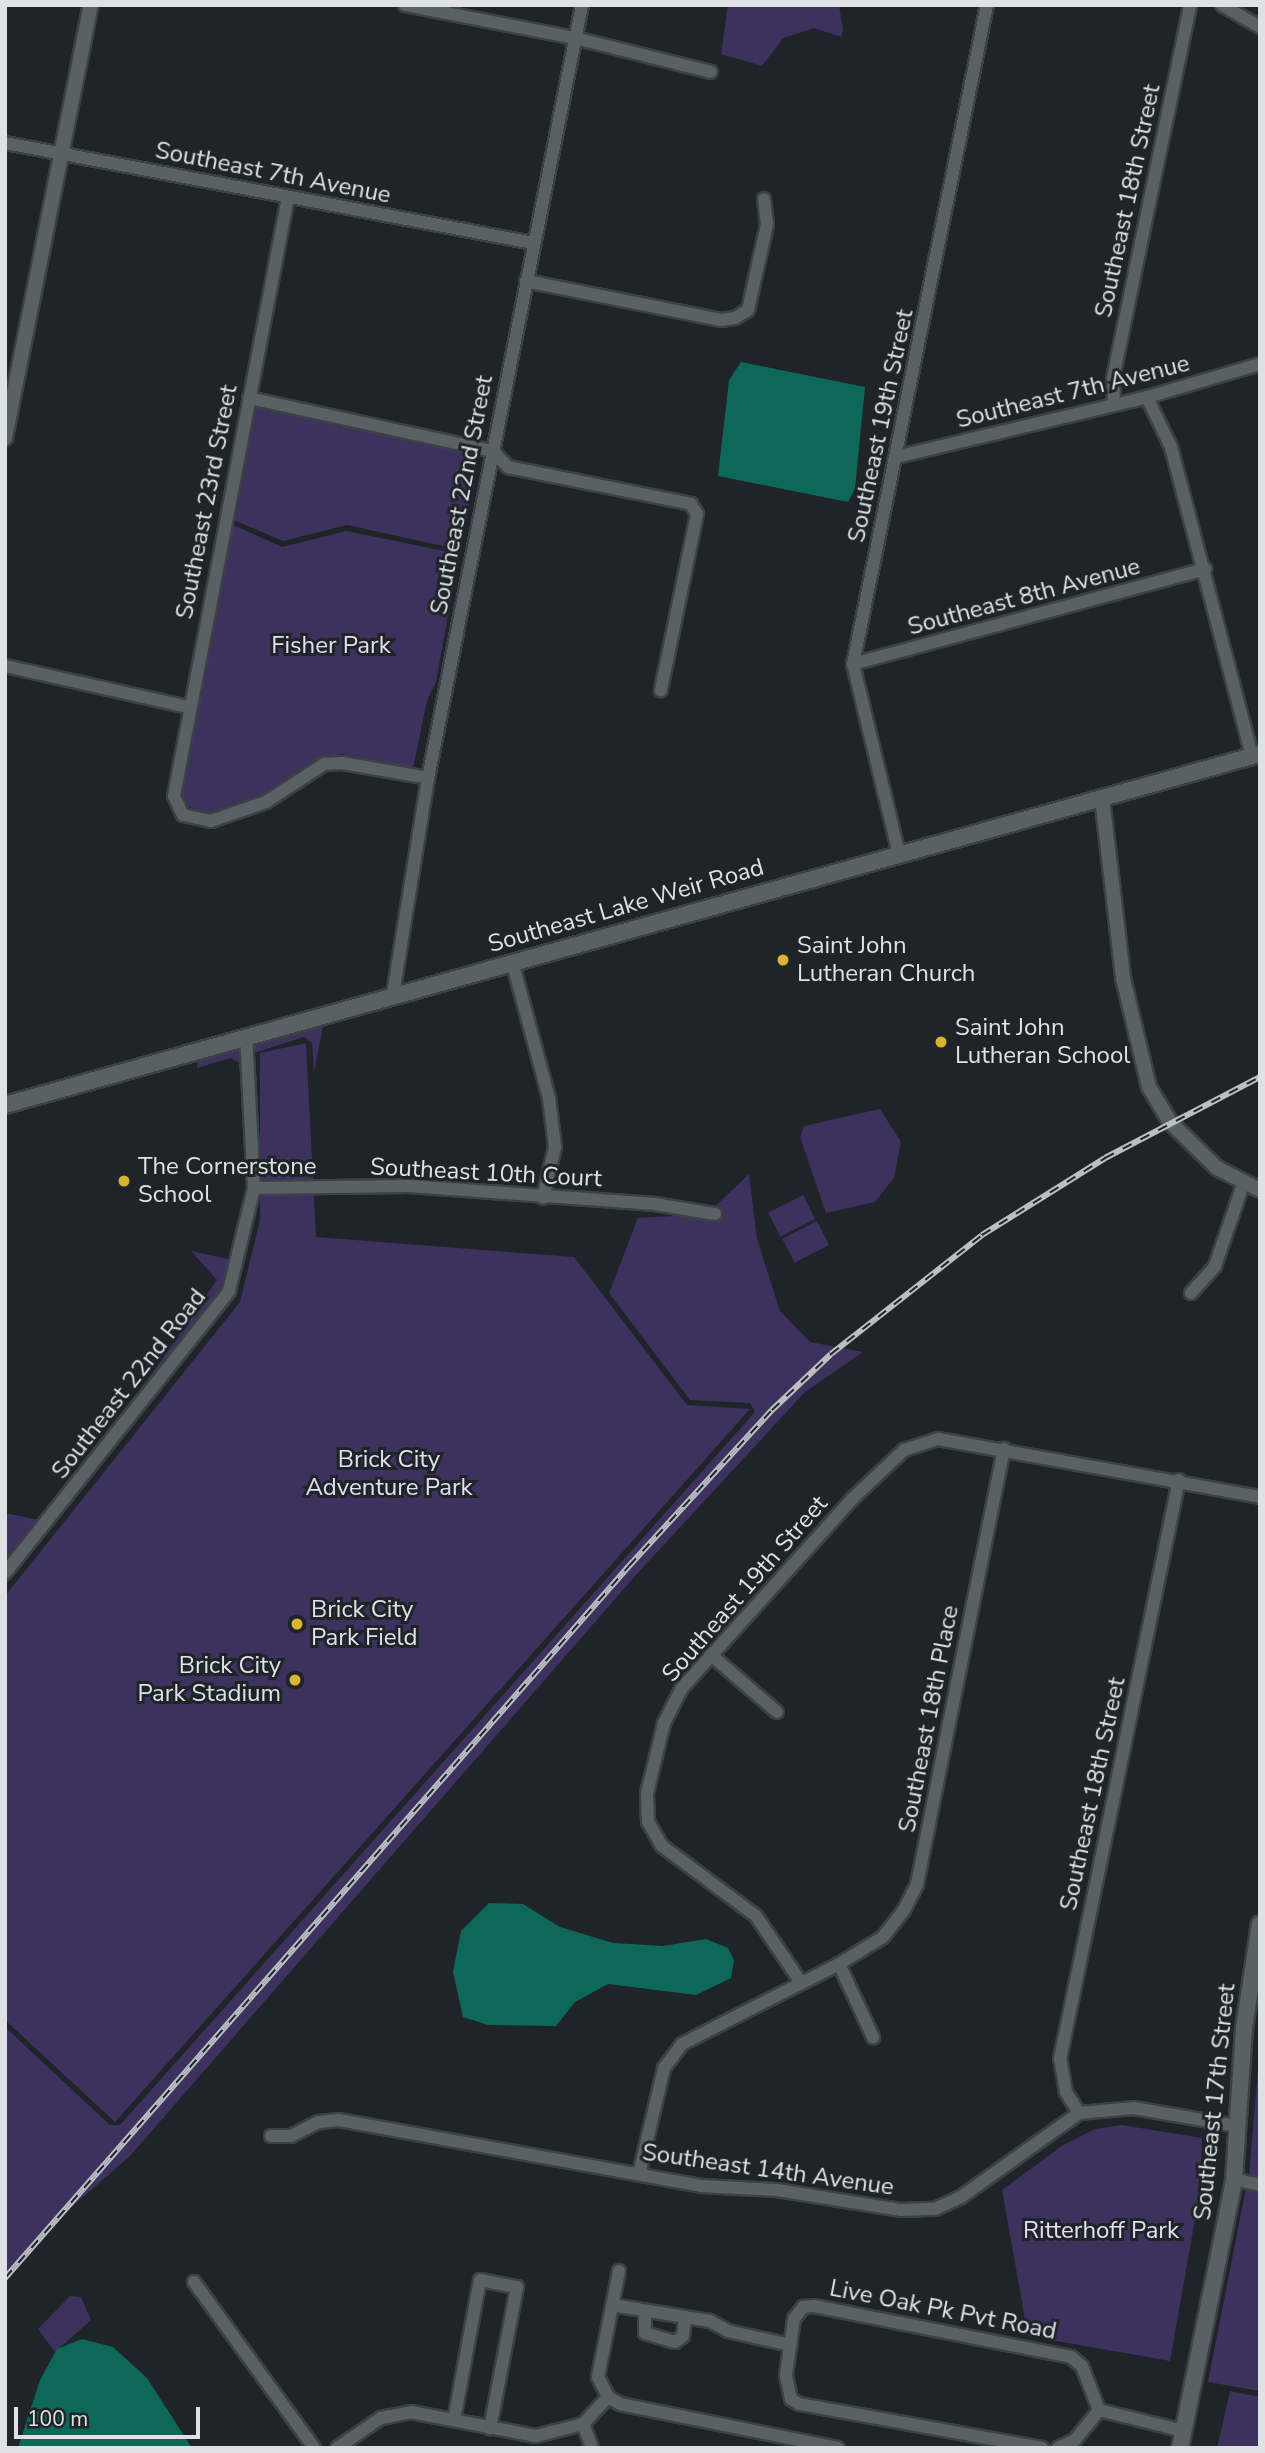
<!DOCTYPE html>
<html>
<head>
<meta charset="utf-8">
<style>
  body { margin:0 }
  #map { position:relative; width:1265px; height:2453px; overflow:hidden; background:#1e2428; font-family:"Nunito Sans",sans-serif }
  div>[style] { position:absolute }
  .green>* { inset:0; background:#3d315e; transform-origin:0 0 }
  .water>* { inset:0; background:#0d6859 }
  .roads { filter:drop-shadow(2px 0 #3b4144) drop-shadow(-2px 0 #3b4144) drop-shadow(0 2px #3b4144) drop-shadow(0 -2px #3b4144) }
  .minor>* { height:12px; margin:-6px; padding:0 6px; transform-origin:6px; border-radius:6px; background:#5a6165 }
  .tertiary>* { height:14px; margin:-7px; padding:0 7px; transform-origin:7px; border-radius:7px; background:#5a6165 }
  .secondary>* { height:16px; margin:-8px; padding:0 8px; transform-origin:8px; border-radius:8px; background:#5a6165 }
  .rail>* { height:6px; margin-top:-3px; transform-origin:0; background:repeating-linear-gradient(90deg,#1e2428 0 10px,#babfc2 0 20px); box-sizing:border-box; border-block:2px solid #babfc2 }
  .dots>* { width:19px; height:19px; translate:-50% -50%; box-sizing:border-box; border:4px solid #1e2428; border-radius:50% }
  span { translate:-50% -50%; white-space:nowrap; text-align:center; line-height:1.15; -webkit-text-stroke:6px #1e2428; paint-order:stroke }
  .street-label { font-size:24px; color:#dee2e5 }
  .park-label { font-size:24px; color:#e2dff2 }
  .poi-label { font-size:24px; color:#dee2e5 }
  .left { translate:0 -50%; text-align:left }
  .right { translate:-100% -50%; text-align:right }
  .frame { position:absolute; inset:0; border:7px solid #dee2e5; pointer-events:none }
  .scale { position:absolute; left:14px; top:2407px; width:186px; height:32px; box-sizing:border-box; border:4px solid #dee2e5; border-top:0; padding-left:9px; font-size:21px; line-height:24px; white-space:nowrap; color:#dee2e5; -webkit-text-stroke:5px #1e2428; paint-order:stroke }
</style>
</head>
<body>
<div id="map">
  <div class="green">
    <i style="clip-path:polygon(728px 5px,839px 5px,843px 30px,841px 37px,814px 28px,783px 38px,762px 66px,721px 54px)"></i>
    <i style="clip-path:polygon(250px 395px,481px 440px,461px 550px,347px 525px,283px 541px,234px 520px,225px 523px)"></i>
    <i style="clip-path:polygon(231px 524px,282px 547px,346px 531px,459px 554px,436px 682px,427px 701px,413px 768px,341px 754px,307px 769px,262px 798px,205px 815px,184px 804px,182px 792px)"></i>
    <i style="clip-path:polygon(324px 1021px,314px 1073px,312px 1043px,304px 1037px,254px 1053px,254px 1219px,234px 1299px,5px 1586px,5px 1513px,49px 1522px,217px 1280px,191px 1251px,228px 1259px,235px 1255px,248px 1205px,249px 1158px,239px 1063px,231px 1058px,197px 1068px,198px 1056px)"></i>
    <i style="clip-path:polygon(306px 1043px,316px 1237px,574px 1257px,687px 1405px,750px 1409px,115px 2122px,5px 2020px,5px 1596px,240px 1302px,260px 1220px,260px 1053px)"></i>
    <i style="clip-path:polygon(880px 1109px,901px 1142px,894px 1178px,875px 1202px,826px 1213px,800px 1137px,804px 1126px)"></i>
    <i style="clip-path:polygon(749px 1174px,757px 1239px,780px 1311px,810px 1342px,863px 1352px,805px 1392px,636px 1575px,130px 2156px,67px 2211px,5px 2283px,5px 2027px,110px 2125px,120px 2125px,755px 1412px,750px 1403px,690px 1400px,609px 1293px,638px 1218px,707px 1214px)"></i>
    <i style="left:803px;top:1195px;width:27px;height:39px;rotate:63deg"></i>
    <i style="left:817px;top:1221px;width:27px;height:39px;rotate:63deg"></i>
    <i style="clip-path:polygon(1260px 2046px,1260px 2178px,1249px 2176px)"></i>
    <i style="clip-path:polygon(1122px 2125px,1202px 2138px,1200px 2191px,1170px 2361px,1028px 2336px,1002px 2190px,1063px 2145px,1095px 2129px)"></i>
    <i style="clip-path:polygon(1246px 2188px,1260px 2191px,1260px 2391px,1208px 2382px)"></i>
    <i style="clip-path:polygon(70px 2296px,81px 2297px,91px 2320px,55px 2352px,38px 2329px)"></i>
    <i style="clip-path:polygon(1230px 2391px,1260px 2397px,1260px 2448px,1217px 2448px)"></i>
  </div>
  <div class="water">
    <i style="clip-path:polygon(741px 362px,865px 387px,855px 489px,848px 502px,718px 476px,729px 380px)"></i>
    <i style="clip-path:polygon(489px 1903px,523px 1904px,560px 1927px,613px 1943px,663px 1946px,706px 1939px,728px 1948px,734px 1960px,731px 1978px,696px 1995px,608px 1984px,575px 2002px,556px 2026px,488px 2025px,463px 2017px,453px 1972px,461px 1931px)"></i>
    <i style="clip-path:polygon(82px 2339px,113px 2347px,147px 2378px,192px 2448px,18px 2448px,40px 2380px,57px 2349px)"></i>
  </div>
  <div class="roads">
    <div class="minor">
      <i style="left:405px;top:5px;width:173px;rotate:11deg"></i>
      <i style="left:575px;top:38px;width:140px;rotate:14deg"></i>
      <i style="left:1222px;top:5px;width:44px;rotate:30.1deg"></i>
      <i style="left:5px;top:143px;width:537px;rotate:10.72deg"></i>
      <i style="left:288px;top:197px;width:610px;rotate:100.78deg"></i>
      <i style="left:174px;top:796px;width:21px;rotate:65deg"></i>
      <i style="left:183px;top:815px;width:29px;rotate:12deg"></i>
      <i style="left:211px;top:821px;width:58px;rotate:-19.1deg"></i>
      <i style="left:266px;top:802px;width:69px;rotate:-33.2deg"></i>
      <i style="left:324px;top:764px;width:18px;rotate:-3deg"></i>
      <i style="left:342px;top:763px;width:87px;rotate:9.9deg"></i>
      <i style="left:526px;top:281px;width:199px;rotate:11.3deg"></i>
      <i style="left:721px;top:320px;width:14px;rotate:-8deg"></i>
      <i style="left:735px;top:318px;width:15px;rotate:-32deg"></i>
      <i style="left:748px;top:310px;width:88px;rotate:-77.5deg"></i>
      <i style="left:767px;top:224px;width:25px;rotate:-97deg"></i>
      <i style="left:1147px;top:397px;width:55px;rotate:64.4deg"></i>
      <i style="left:1171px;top:447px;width:318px;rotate:75.3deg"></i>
      <i style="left:249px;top:398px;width:250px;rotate:12.3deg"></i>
      <i style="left:493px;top:451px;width:22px;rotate:47deg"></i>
      <i style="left:508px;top:467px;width:187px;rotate:11.4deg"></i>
      <i style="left:691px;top:504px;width:12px;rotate:59deg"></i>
      <i style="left:697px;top:514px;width:180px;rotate:101.6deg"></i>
      <i style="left:1114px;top:405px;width:27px;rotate:-92deg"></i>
      <i style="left:1113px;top:378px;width:381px;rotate:-78.3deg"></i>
      <i style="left:896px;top:457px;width:258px;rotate:-13.4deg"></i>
      <i style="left:1147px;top:397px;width:118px;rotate:-16.3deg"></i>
      <i style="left:853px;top:664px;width:365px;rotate:-15.1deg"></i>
      <i style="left:5px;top:666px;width:188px;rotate:12.6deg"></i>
      <i style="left:899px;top:854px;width:195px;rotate:-103.6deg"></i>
      <i style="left:853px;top:664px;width:672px;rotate:-78.51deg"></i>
      <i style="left:512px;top:961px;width:142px;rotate:74.9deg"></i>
      <i style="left:549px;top:1098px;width:49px;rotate:83deg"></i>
      <i style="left:555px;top:1147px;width:52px;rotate:103.2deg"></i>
      <i style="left:393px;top:994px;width:219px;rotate:-80.8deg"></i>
      <i style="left:428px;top:778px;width:788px;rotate:-78.73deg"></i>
      <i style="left:254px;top:1188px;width:155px;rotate:-0.7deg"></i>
      <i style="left:409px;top:1186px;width:247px;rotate:4.2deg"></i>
      <i style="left:655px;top:1204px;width:61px;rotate:9.5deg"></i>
      <i style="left:1191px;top:1293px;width:36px;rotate:-48deg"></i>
      <i style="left:1215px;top:1266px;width:89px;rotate:-71deg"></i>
      <i style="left:5px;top:1573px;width:360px;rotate:-51.5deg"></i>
      <i style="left:229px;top:1291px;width:106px;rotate:-76.4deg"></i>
      <i style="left:254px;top:1188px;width:152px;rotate:-93deg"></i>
      <i style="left:711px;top:1655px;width:87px;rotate:40.8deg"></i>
      <i style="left:839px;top:1964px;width:81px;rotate:65deg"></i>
      <i style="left:800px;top:1981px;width:78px;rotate:-124.1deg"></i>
      <i style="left:756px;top:1916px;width:117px;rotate:-143.3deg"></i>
      <i style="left:662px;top:1846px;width:28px;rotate:-120deg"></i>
      <i style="left:648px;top:1822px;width:29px;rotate:-92deg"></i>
      <i style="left:647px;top:1793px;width:72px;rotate:-76.3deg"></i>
      <i style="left:664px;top:1723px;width:39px;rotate:-63deg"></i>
      <i style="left:682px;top:1688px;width:254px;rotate:-48deg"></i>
      <i style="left:852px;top:1499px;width:71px;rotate:-43.3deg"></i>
      <i style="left:904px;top:1450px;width:36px;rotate:-18deg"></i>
      <i style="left:938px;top:1439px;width:327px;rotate:10.2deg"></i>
      <i style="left:1079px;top:2113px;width:25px;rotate:-122deg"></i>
      <i style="left:1066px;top:2092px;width:34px;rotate:-100deg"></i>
      <i style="left:1060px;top:2059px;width:591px;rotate:-78.39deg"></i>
      <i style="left:271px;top:2136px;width:20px"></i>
      <i style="left:291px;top:2136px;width:31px;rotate:-27deg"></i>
      <i style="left:319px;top:2122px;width:20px;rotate:-6deg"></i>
      <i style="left:339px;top:2120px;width:368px;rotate:10.3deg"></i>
      <i style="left:701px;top:2186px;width:76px;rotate:3deg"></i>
      <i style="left:777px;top:2190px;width:126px;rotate:9.2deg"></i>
      <i style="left:901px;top:2210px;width:34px;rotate:-2deg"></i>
      <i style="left:935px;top:2209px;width:29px;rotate:-25deg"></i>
      <i style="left:961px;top:2197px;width:145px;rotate:-35.4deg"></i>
      <i style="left:1079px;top:2113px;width:55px;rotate:-5.2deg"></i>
      <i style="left:1134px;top:2108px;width:105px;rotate:9.9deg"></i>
      <i style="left:639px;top:2174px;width:109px;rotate:-76.7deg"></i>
      <i style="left:664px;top:2068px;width:30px;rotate:-53deg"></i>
      <i style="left:682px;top:2044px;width:176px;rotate:-27deg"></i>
      <i style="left:839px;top:1964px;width:52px;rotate:-31.5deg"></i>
      <i style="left:883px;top:1937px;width:34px;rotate:-52deg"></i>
      <i style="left:904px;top:1910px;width:29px;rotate:-63deg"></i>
      <i style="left:917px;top:1884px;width:444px;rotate:-78.7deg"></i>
      <i style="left:1234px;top:2179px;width:27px;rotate:13deg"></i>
      <i style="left:619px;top:2271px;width:108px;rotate:101.2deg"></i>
      <i style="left:598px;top:2377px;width:22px;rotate:63deg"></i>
      <i style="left:608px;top:2397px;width:14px;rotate:30deg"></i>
      <i style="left:620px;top:2404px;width:222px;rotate:11.4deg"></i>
      <i style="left:194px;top:2282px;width:205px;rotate:54.1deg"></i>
      <i style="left:612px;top:2305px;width:99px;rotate:9.3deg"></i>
      <i style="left:710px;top:2321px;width:21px;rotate:29deg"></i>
      <i style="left:728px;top:2331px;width:64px;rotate:12.7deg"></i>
      <i style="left:645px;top:2311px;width:22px;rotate:90deg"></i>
      <i style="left:645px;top:2333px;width:31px;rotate:17deg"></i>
      <i style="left:675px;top:2342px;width:10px;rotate:-37deg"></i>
      <i style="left:683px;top:2336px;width:17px;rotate:-83deg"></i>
      <i style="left:454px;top:2420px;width:142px;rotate:-79.5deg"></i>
      <i style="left:480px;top:2280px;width:38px;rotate:11deg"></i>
      <i style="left:517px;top:2287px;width:144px;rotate:100.8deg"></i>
      <i style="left:583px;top:2424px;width:26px;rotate:69deg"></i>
      <i style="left:337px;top:2448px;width:53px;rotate:-34.3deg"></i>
      <i style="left:381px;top:2418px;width:31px;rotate:-11deg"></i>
      <i style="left:411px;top:2412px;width:127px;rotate:10.9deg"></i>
      <i style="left:536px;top:2436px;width:49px;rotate:-14.3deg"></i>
      <i style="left:583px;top:2424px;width:37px;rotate:-47deg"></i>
      <i style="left:1042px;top:2448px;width:247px;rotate:-169.7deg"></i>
      <i style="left:799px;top:2404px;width:9px;rotate:-148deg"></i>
      <i style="left:791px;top:2399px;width:25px;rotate:-102deg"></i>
      <i style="left:786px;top:2375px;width:57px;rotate:-81.9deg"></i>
      <i style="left:794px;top:2319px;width:15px;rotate:-53deg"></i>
      <i style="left:803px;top:2307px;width:11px;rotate:-5deg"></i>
      <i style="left:814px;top:2306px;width:262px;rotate:11.2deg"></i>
      <i style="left:1071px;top:2357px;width:14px;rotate:39deg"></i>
      <i style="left:1082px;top:2366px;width:47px;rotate:68.9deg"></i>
      <i style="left:1099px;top:2410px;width:88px;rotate:13.9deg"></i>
      <i style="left:1058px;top:2448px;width:19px;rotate:-25deg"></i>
      <i style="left:1075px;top:2440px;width:38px;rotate:-51deg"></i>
    </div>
    <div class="tertiary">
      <i style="left:5px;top:438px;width:441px;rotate:-78.8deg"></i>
      <i style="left:1102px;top:798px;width:181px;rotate:83.3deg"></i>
      <i style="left:1123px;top:978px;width:112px;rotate:76.6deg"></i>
      <i style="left:1149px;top:1087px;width:41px;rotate:59deg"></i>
      <i style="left:1170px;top:1122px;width:66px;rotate:44.4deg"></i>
      <i style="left:1217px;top:1168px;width:48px;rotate:27.1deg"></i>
    </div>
    <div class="secondary">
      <i style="left:5px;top:1105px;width:1303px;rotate:-15.63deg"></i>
      <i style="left:1180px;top:2448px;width:274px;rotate:-78.6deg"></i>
      <i style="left:1234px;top:2179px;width:151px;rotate:-86.2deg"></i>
      <i style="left:1244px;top:2028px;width:105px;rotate:-81.3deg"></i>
    </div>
  </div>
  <div class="rail">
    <i style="left:5px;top:2278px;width:947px;rotate:-48.77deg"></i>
    <i style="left:629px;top:1566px;width:212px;rotate:-47.5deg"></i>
    <i style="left:772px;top:1410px;width:81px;rotate:-43.5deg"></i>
    <i style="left:831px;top:1354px;width:192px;rotate:-38.2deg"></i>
    <i style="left:982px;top:1235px;width:145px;rotate:-32deg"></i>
    <i style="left:1105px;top:1158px;width:175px;rotate:-27.6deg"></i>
  </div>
  <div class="dots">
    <i style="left:783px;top:960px;background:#d9b334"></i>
    <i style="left:941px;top:1042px;background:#d9b334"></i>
    <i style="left:124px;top:1181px;background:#d9b334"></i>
    <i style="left:297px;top:1624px;background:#d9b334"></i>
    <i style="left:295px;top:1680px;background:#d9b334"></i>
  </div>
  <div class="street-label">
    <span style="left:273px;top:173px;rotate:11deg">Southeast 7th Avenue</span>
    <span style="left:1128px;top:201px;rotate:-78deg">Southeast 18th Street</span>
    <span style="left:1073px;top:392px;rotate:-14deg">Southeast 7th Avenue</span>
    <span style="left:881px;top:426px;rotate:-78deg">Southeast 19th Street</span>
    <span style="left:462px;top:495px;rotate:-79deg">Southeast 22nd Street</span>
    <span style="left:207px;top:502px;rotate:-79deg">Southeast 23rd Street</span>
    <span style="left:1024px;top:597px;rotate:-15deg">Southeast 8th Avenue</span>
    <span style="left:626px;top:906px;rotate:-16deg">Southeast Lake Weir Road</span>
    <span style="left:486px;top:1173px;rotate:3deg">Southeast 10th Court</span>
    <span style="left:129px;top:1384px;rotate:-52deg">Southeast 22nd Road</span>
    <span style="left:745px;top:1589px;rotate:-49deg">Southeast 19th Street</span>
    <span style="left:929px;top:1719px;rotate:-79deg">Southeast 18th Place</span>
    <span style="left:1093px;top:1794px;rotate:-78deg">Southeast 18th Street</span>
    <span style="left:1215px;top:2102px;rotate:-84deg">Southeast 17th Street</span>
    <span style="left:768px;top:2170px;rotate:8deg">Southeast 14th Avenue</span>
    <span style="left:943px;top:2310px;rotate:11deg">Live Oak Pk Pvt Road</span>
  </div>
  <div class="park-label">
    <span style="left:331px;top:646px">Fisher Park</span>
    <span style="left:389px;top:1474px">Brick City<br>Adventure Park</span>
    <span style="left:1101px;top:2231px">Ritterhoff Park</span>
  </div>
  <div class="poi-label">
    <span class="left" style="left:797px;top:960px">Saint John<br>Lutheran Church</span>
    <span class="left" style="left:955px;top:1042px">Saint John<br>Lutheran School</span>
    <span class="left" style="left:138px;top:1181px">The Cornerstone<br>School</span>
    <span class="left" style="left:311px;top:1624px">Brick City<br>Park Field</span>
    <span class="right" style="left:281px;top:1680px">Brick City<br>Park Stadium</span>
  </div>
  <div class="frame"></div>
  <div class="scale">100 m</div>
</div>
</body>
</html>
